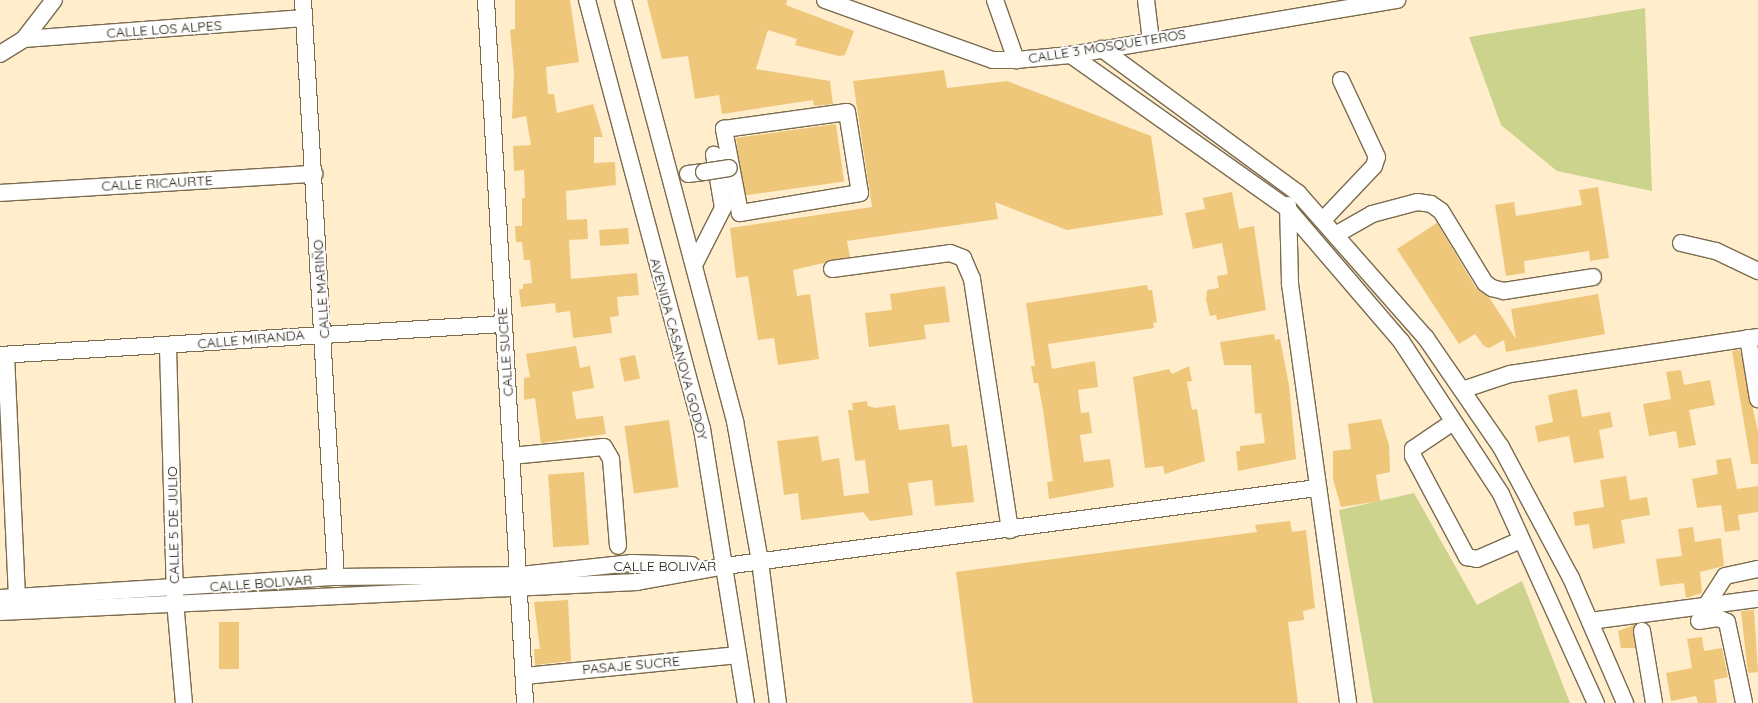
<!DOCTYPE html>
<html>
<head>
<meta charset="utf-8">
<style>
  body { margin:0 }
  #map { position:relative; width:1758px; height:703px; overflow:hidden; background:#ffedcc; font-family:Quicksand,sans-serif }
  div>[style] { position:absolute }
  .green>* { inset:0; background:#ccd38d }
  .building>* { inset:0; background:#eec77b; transform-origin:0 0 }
  .roads { filter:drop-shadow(1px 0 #7b6b4e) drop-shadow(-1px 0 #7b6b4e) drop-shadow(0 1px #7b6b4e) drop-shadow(0 -1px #7b6b4e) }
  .minor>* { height:16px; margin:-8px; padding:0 8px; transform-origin:8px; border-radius:8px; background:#fff }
  .bridges { filter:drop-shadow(1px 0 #7b6b4e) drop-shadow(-1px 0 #7b6b4e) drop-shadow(0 1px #7b6b4e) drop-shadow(0 -1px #7b6b4e) }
  .minor-bridge>* { height:16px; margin:-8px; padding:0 8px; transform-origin:8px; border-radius:8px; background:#fff }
  span { translate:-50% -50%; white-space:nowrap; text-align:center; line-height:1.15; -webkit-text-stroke:4px #fcfcfc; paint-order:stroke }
  .street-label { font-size:14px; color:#2c2519 }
</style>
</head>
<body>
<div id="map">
  <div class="green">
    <i style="clip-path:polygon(1645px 8px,1652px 191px,1557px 171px,1501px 125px,1469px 37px)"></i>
    <i style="clip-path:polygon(1414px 493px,1477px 605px,1522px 581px,1570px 703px,1373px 703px,1339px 510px)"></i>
  </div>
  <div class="building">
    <i style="clip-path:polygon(515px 0,570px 0,579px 62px,546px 67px,548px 94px,554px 94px,557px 113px,593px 104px,603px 137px,594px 137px,594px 163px,615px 162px,616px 185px,566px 191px,567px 220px,587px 219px,588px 239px,569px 240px,571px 279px,637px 273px,639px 295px,617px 297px,619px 316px,610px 317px,612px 333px,573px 338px,570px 311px,556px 313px,555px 303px,521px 307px,519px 289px,523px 289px,523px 284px,532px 283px,530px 260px,524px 260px,522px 242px,516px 242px,515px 226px,522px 226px,522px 198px,525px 198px,524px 170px,514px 171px,513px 146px,531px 145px,526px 116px,512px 119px,514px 73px,510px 30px,515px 29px)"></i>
    <i style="clip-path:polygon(647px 0,787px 0,786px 5px,854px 31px,845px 55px,839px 56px,795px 45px,797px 39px,768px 30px,756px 69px,830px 81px,833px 104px,814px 106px,813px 100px,722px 114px,719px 95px,695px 99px,688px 56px,662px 59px)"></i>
    <i style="clip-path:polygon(944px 70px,947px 88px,1007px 81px,1151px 136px,1163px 215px,1067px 230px,995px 202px,998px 219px,847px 241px,850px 257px,793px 270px,797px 296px,810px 294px,819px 359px,778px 365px,774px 338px,758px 340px,748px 276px,736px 278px,730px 228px,872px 207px,853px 81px)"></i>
    <i style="left:836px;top:124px;width:58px;height:101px;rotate:82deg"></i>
    <i style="clip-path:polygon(1598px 187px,1609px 258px,1590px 261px,1589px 251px,1524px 261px,1525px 273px,1506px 276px,1495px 205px,1514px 202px,1516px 216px,1582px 205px,1579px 190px)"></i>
    <i style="clip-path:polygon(1232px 192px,1239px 229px,1254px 226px,1266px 310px,1217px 320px,1216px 315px,1210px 316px,1206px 300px,1207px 290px,1219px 288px,1217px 276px,1228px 274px,1222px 243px,1193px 249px,1185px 213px,1205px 209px,1203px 198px)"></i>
    <i style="clip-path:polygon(1437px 223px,1476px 288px,1489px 297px,1516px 339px,1511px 309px,1598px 294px,1605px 334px,1506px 352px,1504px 340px,1489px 348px,1484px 346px,1475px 334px,1459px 344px,1397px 249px)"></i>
    <i style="left:628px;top:228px;width:16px;height:29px;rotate:86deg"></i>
    <i style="clip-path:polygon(1147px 285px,1148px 290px,1152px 290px,1157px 322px,1153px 323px,1154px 328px,1048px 344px,1052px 369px,1095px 361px,1098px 387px,1078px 390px,1081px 413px,1089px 412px,1092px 433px,1080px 435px,1084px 462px,1110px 459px,1114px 487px,1049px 499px,1047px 482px,1053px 481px,1043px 410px,1038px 383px,1034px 383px,1031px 366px,1035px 366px,1026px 303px)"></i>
    <i style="clip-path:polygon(945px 286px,950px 322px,924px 325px,926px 339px,869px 347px,865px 313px,892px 310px,890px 294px)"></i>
    <i style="clip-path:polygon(1274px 334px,1275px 340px,1280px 339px,1289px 385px,1296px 459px,1238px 471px,1236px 451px,1240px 451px,1240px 446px,1265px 443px,1261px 413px,1255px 414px,1251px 365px,1224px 365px,1220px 342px)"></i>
    <i style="clip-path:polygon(576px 346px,580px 368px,590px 366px,594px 388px,572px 392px,576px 419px,603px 416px,606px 434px,541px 443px,535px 398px,524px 400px,524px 378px,530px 377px,526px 354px)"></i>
    <i style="clip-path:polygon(1740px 350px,1758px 432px,1758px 464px,1751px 464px,1732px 351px)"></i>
    <i style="left:635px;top:355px;width:24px;height:16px;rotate:78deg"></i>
    <i style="clip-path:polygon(1189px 366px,1192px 381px,1187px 382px,1192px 410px,1197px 409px,1205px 461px,1165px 474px,1163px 466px,1145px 468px,1133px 377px,1169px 369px,1172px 374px)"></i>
    <i style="clip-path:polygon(1681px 370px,1684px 385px,1710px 380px,1715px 405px,1689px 410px,1696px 445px,1679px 448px,1676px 431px,1649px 436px,1643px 404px,1671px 399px,1666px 372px)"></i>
    <i style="clip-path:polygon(1577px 389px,1582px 417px,1610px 412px,1613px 427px,1599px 430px,1604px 458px,1574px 463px,1569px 436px,1538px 442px,1535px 426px,1553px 422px,1548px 395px)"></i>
    <i style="clip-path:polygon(867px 401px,868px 406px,876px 408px,895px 405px,899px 430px,949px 424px,952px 447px,967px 445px,974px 502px,935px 506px,932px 480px,908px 483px,913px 515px,870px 521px,863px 512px,801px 520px,798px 493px,784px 495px,777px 441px,818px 436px,822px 461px,839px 458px,844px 496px,869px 493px,865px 460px,855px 461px,848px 410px,853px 410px,852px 403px)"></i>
    <i style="clip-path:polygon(1381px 419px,1389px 445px,1390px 472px,1376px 475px,1380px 501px,1341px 507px,1333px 479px,1333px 451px,1351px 449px,1348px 424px)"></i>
    <i style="left:669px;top:420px;width:68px;height:45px;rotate:82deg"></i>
    <i style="clip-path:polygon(1731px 458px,1737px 489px,1758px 486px,1758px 512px,1738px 515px,1740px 530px,1725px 532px,1721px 505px,1697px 508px,1692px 479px,1718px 474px,1716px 460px)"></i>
    <i style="left:584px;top:472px;width:73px;height:36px;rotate:86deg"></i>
    <i style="clip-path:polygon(1626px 476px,1630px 500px,1647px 497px,1650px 515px,1621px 520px,1625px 543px,1593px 549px,1589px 524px,1575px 526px,1573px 512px,1604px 507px,1600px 480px)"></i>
    <i style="clip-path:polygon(1290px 521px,1292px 532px,1306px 530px,1315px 608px,1303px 611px,1304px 620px,1288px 622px,1298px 703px,973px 703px,956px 572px,1257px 532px,1255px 525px)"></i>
    <i style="clip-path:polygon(1693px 527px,1695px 542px,1721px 538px,1724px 566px,1700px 572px,1702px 593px,1686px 598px,1684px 583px,1660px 586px,1656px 559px,1682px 556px,1678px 529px)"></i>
    <i style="clip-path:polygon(568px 600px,571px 661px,535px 665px,534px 649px,540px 649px,534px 602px)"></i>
    <i style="clip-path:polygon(1754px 610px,1758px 672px,1748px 673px,1741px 611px)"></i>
    <i style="left:219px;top:622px;width:20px;height:47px"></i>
    <i style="clip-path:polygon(1634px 625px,1635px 648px,1621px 648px,1618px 631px)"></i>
    <i style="clip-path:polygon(1702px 637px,1704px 651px,1722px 648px,1728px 677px,1714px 680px,1717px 703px,1698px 703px,1696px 696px,1671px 701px,1666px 673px,1692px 668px,1687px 639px)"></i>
  </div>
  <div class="roads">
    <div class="minor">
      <i style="left:303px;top:0;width:578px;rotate:86.73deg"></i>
      <i style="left:486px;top:0;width:704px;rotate:86.82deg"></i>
      <i style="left:587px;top:0;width:444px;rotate:75deg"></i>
      <i style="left:702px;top:429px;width:278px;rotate:80.9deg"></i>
      <i style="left:623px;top:0;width:436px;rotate:75.1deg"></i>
      <i style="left:735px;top:421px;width:142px;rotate:79.9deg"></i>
      <i style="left:760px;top:561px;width:143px;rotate:82.8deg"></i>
      <i style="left:825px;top:0;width:178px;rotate:19.7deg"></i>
      <i style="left:993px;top:60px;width:23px"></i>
      <i style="left:1016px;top:60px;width:55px;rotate:-5.2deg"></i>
      <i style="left:1071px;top:55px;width:331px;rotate:-9.6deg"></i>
      <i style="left:995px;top:0;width:64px;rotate:70.7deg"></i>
      <i style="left:1146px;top:0;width:39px;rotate:83deg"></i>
      <i style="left:24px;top:39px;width:281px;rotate:-4.3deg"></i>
      <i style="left:1102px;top:49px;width:243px;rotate:36.3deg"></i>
      <i style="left:1298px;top:193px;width:193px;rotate:48.6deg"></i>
      <i style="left:1426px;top:338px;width:132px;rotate:55.5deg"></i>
      <i style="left:1501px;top:447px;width:149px;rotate:61.9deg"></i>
      <i style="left:1571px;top:578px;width:136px;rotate:66.6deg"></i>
      <i style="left:0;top:54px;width:28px;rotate:-32deg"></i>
      <i style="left:24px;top:39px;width:49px;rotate:-52.4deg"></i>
      <i style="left:1071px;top:55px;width:263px;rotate:35.3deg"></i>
      <i style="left:1286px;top:207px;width:177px;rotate:49.4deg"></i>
      <i style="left:1401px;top:341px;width:183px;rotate:56.8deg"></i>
      <i style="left:1501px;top:494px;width:230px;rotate:65.6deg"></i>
      <i style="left:847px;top:112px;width:82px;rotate:80.9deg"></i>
      <i style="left:860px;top:193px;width:122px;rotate:170.5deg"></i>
      <i style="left:740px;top:213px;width:86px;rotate:-100.8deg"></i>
      <i style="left:724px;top:129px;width:124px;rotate:-7.9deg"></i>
      <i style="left:688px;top:174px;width:16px;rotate:-7deg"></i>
      <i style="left:0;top:193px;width:315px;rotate:-3.5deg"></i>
      <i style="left:1288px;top:205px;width:79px;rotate:88.5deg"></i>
      <i style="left:1290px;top:284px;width:423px;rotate:82.1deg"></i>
      <i style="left:1323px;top:220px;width:74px;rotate:-46.6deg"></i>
      <i style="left:1374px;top:166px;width:9px;rotate:-72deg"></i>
      <i style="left:1377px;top:157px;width:85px;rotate:-115.1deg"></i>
      <i style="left:1337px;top:234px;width:40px;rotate:-29.7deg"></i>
      <i style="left:1372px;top:214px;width:47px;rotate:-14.9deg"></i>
      <i style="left:1417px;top:202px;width:14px;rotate:8deg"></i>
      <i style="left:1431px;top:204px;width:12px;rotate:35deg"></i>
      <i style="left:1441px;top:211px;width:84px;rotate:58.6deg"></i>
      <i style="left:1485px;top:283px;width:9px;rotate:36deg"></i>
      <i style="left:1492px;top:288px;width:12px;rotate:14deg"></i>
      <i style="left:1504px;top:291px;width:90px;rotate:-8.9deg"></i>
      <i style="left:1681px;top:243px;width:36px;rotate:13deg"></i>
      <i style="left:1716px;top:251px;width:47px;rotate:25.5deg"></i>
      <i style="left:694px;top:265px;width:64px;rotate:-63deg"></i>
      <i style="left:723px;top:208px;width:54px;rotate:-99.6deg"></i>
      <i style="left:832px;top:269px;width:119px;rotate:-7.7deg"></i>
      <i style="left:950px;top:253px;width:14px;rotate:21deg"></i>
      <i style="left:963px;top:258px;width:23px;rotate:67deg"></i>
      <i style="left:972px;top:279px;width:254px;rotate:81.4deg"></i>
      <i style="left:1748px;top:338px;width:62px;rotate:80.7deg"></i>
      <i style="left:168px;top:347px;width:254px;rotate:88.4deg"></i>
      <i style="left:175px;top:601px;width:102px;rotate:85deg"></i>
      <i style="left:0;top:355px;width:504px;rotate:-3.53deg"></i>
      <i style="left:6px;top:355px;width:242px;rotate:87.4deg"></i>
      <i style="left:1462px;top:390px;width:51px;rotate:-18.4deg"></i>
      <i style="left:1510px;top:374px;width:251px;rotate:-8.5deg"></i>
      <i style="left:1453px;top:422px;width:48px;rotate:146deg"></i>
      <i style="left:1413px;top:449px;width:7px;rotate:90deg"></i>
      <i style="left:1413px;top:456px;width:115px;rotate:61.9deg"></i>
      <i style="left:1467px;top:557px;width:10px;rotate:11deg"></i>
      <i style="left:1477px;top:559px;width:48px;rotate:-23.4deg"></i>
      <i style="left:511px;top:456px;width:93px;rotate:-5.5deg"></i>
      <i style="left:604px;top:447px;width:14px;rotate:60deg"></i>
      <i style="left:611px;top:459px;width:87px;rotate:85.4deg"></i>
      <i style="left:0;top:598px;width:337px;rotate:-3.6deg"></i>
      <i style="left:336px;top:577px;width:185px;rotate:-0.6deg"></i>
      <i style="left:521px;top:575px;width:112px;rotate:-6.2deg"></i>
      <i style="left:632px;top:563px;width:60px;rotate:1.9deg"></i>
      <i style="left:1707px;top:604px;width:33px;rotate:-57deg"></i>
      <i style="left:1725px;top:576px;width:34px;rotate:-12deg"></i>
      <i style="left:0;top:612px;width:638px;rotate:-2.7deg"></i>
      <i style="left:637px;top:582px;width:89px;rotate:-10.3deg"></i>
      <i style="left:725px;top:566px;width:597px;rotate:-7.51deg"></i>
      <i style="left:1590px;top:621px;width:169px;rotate:-7.5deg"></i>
      <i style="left:1699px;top:621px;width:19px;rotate:-9deg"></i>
      <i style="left:1718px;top:618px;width:10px;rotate:24deg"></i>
      <i style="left:1727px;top:622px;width:83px;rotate:78.1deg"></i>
      <i style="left:1642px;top:631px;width:73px;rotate:80.5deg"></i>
      <i style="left:525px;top:676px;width:214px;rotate:-5.6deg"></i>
    </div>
  </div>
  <div class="bridges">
    <div class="minor-bridge">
      <i style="left:704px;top:172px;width:25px;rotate:-9deg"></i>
    </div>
  </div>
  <div class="street-label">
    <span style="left:164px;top:29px;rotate:-4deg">CALLE LOS ALPES</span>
    <span style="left:1107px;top:46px;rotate:-9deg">CALLE 3 MOSQUETEROS</span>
    <span style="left:157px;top:183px;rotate:-3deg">CALLE RICAURTE</span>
    <span style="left:321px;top:289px;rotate:-94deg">CALLE MARIÑO</span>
    <span style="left:251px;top:339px;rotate:-5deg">CALLE MIRANDA</span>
    <span style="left:679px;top:349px;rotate:75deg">AVENIDA CASANOVA GODOY</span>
    <span style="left:505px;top:352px;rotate:-94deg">CALLE SUCRE</span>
    <span style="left:173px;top:525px;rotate:-91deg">CALLE 5 DE JULIO</span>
    <span style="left:665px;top:566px">CALLE BOLIVAR</span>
    <span style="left:261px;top:583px;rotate:-4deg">CALLE BOLIVAR</span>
    <span style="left:631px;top:665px;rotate:-5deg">PASAJE SUCRE</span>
  </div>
</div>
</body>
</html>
